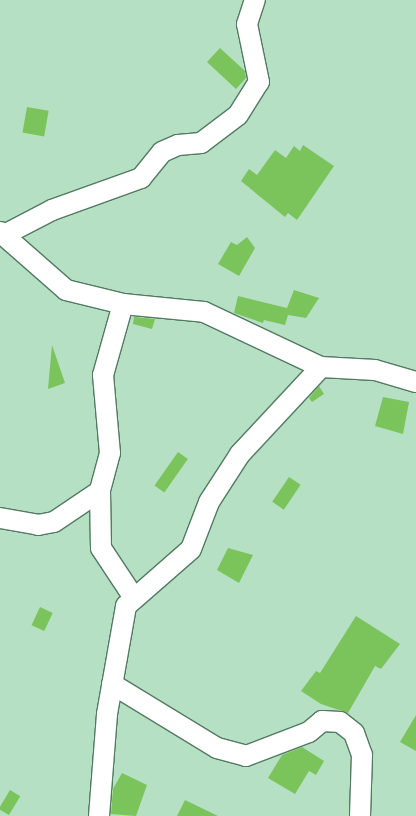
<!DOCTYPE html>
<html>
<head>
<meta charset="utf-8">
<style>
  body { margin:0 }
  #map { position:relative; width:416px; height:816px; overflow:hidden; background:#b5e0c4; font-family:Inter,sans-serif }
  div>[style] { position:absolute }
  .building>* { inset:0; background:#7bc45c; transform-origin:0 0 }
  .roads { filter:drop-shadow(1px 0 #527a62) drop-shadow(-1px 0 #527a62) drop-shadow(0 1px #527a62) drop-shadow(0 -1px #527a62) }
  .street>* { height:20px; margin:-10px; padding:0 10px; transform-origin:10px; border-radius:10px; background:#fff }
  span { translate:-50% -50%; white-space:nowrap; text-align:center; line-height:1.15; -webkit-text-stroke:4px #e5fbed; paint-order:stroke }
</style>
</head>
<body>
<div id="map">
  <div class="building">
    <i style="clip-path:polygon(220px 48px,245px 71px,246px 78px,236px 89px,207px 62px)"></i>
    <i style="left:27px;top:107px;width:22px;height:26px;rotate:10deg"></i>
    <i style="clip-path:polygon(303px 145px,334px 166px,297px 220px,288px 213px,285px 217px,241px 181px,249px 169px,257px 175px,275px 150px,286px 158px,294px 146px,300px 151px)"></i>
    <i style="clip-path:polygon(247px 237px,255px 248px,239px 276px,218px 264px,231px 242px,237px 245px)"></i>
    <i style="clip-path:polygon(294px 290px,319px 298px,306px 318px,288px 315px,285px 325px,264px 320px,263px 323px,234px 313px,238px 296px,287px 308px)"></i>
    <i style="clip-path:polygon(134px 317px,155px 319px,152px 329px,133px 324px)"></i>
    <i style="clip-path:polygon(52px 345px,65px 383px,48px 389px)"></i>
    <i style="clip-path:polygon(319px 386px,324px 394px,312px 402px,309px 398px)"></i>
    <i style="clip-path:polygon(383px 397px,409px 402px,403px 434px,375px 426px)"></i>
    <i style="left:178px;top:452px;width:12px;height:41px;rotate:35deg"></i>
    <i style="left:289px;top:477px;width:14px;height:30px;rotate:34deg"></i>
    <i style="clip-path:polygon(228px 548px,253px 555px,239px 583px,217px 570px)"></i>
    <i style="left:40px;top:607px;width:14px;height:20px;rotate:25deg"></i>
    <i style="clip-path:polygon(356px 616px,400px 644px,381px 669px,375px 666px,348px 713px,321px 704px,301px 691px,316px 671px,320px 673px)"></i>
    <i style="clip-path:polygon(416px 715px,416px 751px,400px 742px)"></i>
    <i style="clip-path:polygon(302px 747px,324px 761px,316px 775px,309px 771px,295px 794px,268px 778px,282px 755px)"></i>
    <i style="clip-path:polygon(122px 773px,147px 785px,136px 816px,111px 814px,113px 789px)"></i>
    <i style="left:10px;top:790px;width:12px;height:22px;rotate:31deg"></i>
    <i style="clip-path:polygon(185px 800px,218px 816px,177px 816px)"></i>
  </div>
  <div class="roads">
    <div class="street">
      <i style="left:0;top:232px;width:88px;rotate:41.3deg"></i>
      <i style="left:66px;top:290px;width:59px;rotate:13.8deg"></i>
      <i style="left:123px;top:304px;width:81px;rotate:5.6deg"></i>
      <i style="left:204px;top:312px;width:129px;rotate:25.2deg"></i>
      <i style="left:321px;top:367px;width:54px;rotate:3.2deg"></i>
      <i style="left:375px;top:370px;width:43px;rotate:16.3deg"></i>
      <i style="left:4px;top:235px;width:54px;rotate:-27.5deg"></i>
      <i style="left:52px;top:210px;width:95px;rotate:-19.8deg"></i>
      <i style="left:141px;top:178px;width:33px;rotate:-51deg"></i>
      <i style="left:162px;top:152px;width:17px;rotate:-24deg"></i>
      <i style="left:178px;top:145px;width:23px;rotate:-5deg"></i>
      <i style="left:201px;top:143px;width:46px;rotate:-37.1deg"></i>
      <i style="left:238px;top:115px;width:39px;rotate:-58deg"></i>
      <i style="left:259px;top:82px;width:59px;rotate:-101.7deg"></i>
      <i style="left:247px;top:24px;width:25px;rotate:-72deg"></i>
      <i style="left:123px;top:304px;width:74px;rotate:105.7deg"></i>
      <i style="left:103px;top:375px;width:78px;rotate:84.9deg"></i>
      <i style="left:110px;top:453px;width:39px;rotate:105deg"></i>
      <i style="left:100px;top:491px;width:57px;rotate:89deg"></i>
      <i style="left:101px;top:548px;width:60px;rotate:56.6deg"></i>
      <i style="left:0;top:518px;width:39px;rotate:10deg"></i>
      <i style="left:38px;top:525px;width:16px;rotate:-11deg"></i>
      <i style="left:54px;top:522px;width:55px;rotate:-34deg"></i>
      <i style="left:112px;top:684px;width:123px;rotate:31.4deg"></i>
      <i style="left:217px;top:748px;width:30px;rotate:15deg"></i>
      <i style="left:246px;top:756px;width:67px;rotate:-20.9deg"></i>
      <i style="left:309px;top:732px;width:17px;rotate:-40deg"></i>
      <i style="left:322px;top:721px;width:18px;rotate:3deg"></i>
      <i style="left:340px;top:722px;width:18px;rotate:38deg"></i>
      <i style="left:354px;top:733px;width:23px;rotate:70deg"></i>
      <i style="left:362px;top:755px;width:61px;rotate:91.9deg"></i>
      <i style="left:99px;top:816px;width:102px;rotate:-85.5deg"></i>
      <i style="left:107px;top:714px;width:110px;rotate:-80deg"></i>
      <i style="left:126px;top:606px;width:86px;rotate:-41.2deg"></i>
      <i style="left:191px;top:549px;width:50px;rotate:-69deg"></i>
      <i style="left:209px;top:502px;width:57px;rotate:-57.1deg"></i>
      <i style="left:240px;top:454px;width:119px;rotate:-47deg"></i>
    </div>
  </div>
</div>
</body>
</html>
